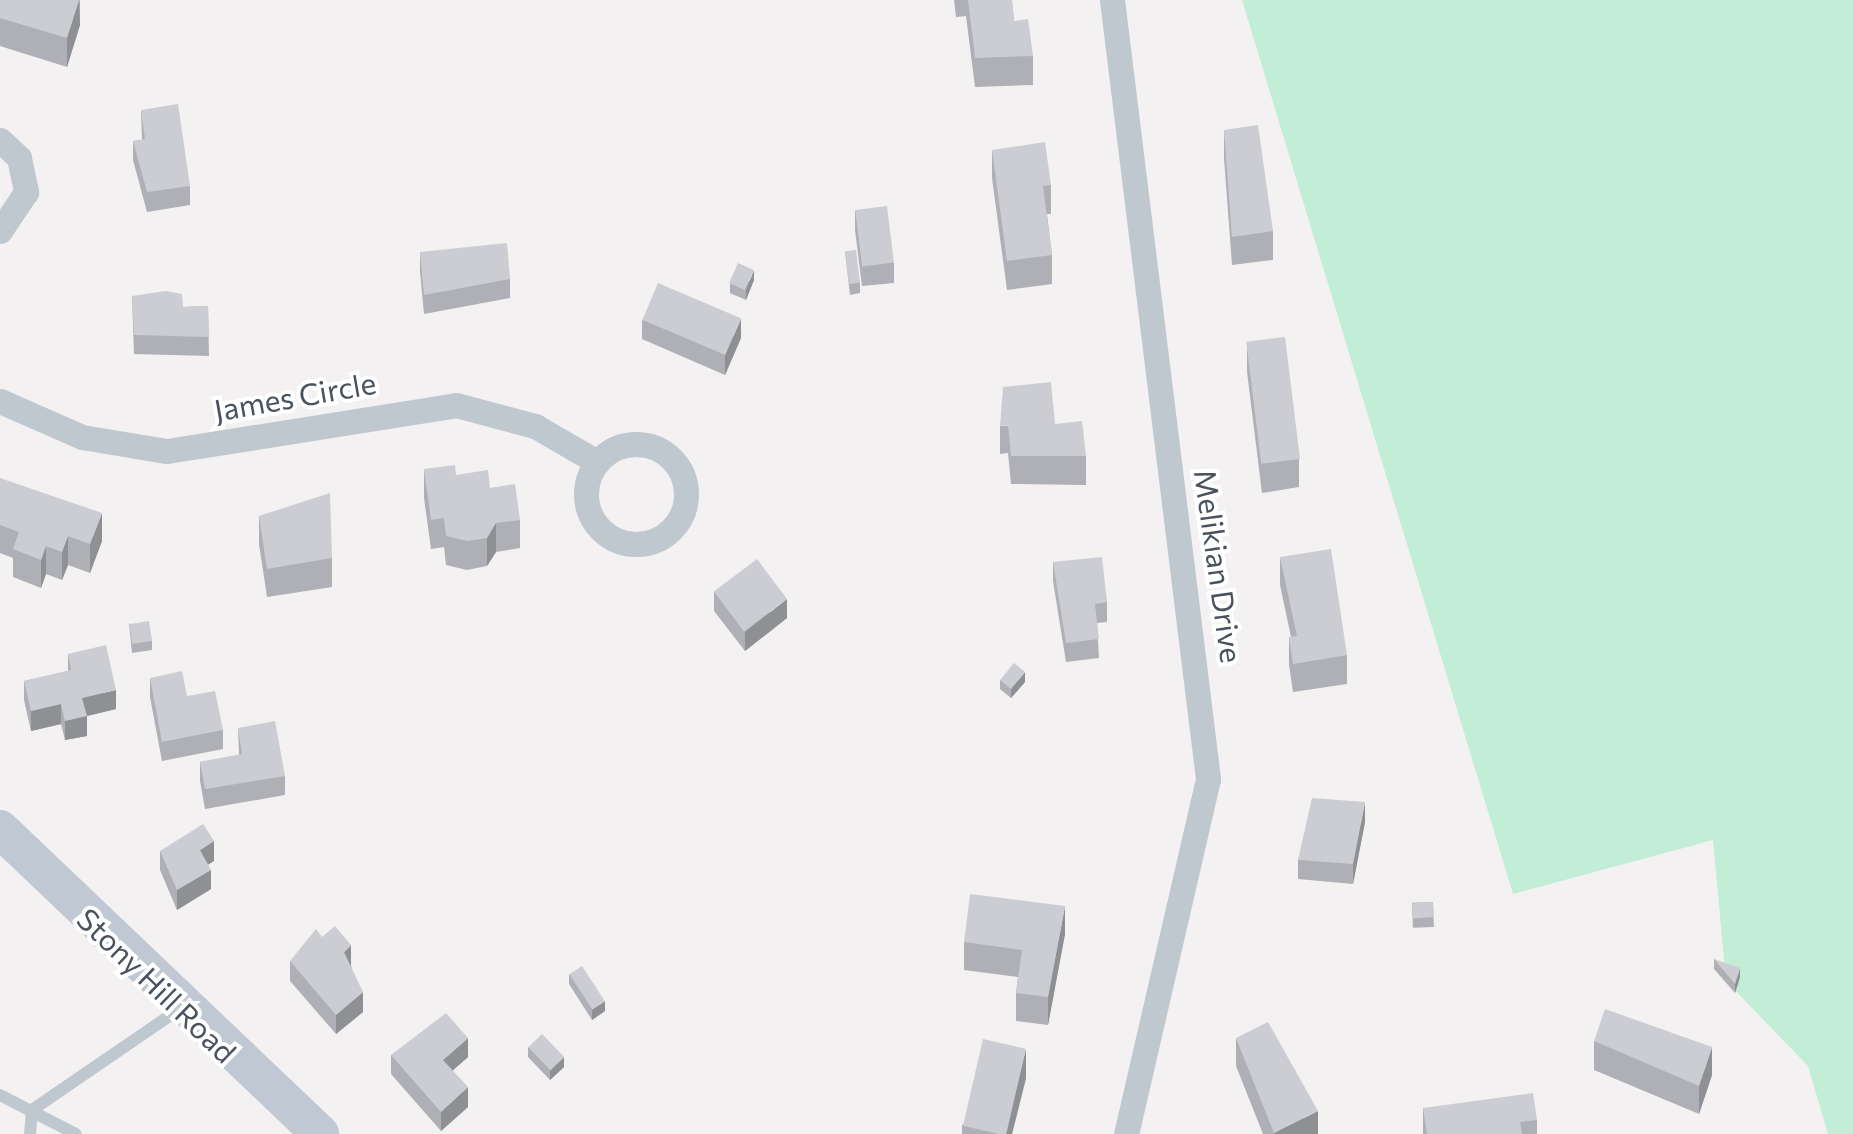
<!DOCTYPE html>
<html>
<head>
<meta charset="utf-8">
<style>
  body { margin:0 }
  #map { position:relative; width:1853px; height:1134px; overflow:hidden; background:#f3f1f1; font-family:Commissioner,sans-serif }
  div>[style] { position:absolute }
  .green>* { inset:0; background:#c2eed7 }
  .lane>* { height:12px; margin:-6px; padding:0 6px; transform-origin:6px; border-radius:6px; background:#bfc7cf }
  .street>* { height:25px; margin:-12.5px; padding:0 12.5px; transform-origin:12.5px; border-radius:12.5px; background:#bfc7cf }
  .street>.ring { margin:-12.5px; padding:0; box-sizing:content-box; background:none; border:25px solid #bfc7cf; border-radius:50% }
  .secondary>* { height:38px; margin:-19px; padding:0 19px; transform-origin:19px; border-radius:19px; background:#c0c8d4 }
  .wall>* { inset:0; background:#afb0b5; transform-origin:0 0 }
  .shaded-wall>* { inset:0; background:#8e9094 }
  .building>* { inset:0; background:#cbcdd3; transform-origin:0 0 }
  span { translate:-50% -50%; white-space:nowrap; text-align:center; line-height:1.15; -webkit-text-stroke:8px #fff; paint-order:stroke }
  .street-label { font-size:30px; color:#49525e }
</style>
</head>
<body>
<div id="map">
  <div class="green">
    <i style="clip-path:polygon(1242px 0,1853px 0,1853px 1134px,1828px 1134px,1808px 1066px,1726px 981px,1713px 840px,1513px 894px)"></i>
  </div>
  <div class="lane">
    <i style="left:0;top:1095px;width:85px;rotate:27.2deg"></i>
    <i style="left:30px;top:1134px;width:24px;rotate:-85deg"></i>
    <i style="left:32px;top:1110px;width:181px;rotate:-34.4deg"></i>
  </div>
  <div class="street">
    <i style="left:1112px;top:0;width:785px;rotate:82.97deg"></i>
    <i style="left:1208px;top:779px;width:364px;rotate:103deg"></i>
    <i style="left:0;top:140px;width:26px;rotate:43deg"></i>
    <i style="left:19px;top:158px;width:35px;rotate:78deg"></i>
    <i style="left:26px;top:192px;width:47px;rotate:123.7deg"></i>
    <i style="left:0;top:401px;width:90px;rotate:23.7deg"></i>
    <i style="left:82px;top:437px;width:86px;rotate:9.4deg"></i>
    <i style="left:167px;top:451px;width:293px;rotate:-9deg"></i>
    <i style="left:456px;top:405px;width:82px;rotate:14.9deg"></i>
    <i style="left:535px;top:426px;width:72px;rotate:30.1deg"></i>
    <i class="ring" style="left:586px;top:444px;width:75px;height:75px"></i>
  </div>
  <div class="secondary">
    <i style="left:0;top:829px;width:442px;rotate:43.6deg"></i>
  </div>
  <div class="wall">
    <i style="clip-path:polygon(0 0,80px 0,80px 25px,67px 67px,0 46px)"></i>
    <i style="clip-path:polygon(954px 0,1012px 0,1014px 21px,1033px 56px,1033px 85px,975px 87px,966px 16px,956px 17px)"></i>
    <i style="clip-path:polygon(141px 110px,190px 186px,190px 205px,147px 212px,133px 160px,133px 141px,142px 140px)"></i>
    <i style="clip-path:polygon(1224px 130px,1273px 231px,1273px 260px,1232px 265px,1224px 158px)"></i>
    <i style="clip-path:polygon(992px 150px,1051px 185px,1051px 214px,1047px 214px,1052px 255px,1052px 284px,1007px 290px,992px 178px)"></i>
    <i style="clip-path:polygon(855px 210px,894px 263px,894px 283px,862px 286px,855px 230px)"></i>
    <i style="clip-path:polygon(845px 251px,860px 283px,860px 293px,850px 295px)"></i>
    <i style="clip-path:polygon(420px 252px,510px 279px,510px 298px,424px 314px,420px 272px)"></i>
    <i style="clip-path:polygon(754px 280px,746px 300px,730px 293px,730px 283px)"></i>
    <i style="clip-path:polygon(132px 296px,183px 307px,208px 306px,209px 356px,134px 354px)"></i>
    <i style="clip-path:polygon(642px 320px,741px 338px,725px 375px,642px 339px)"></i>
    <i style="clip-path:polygon(1247px 344px,1299px 459px,1299px 487px,1262px 493px,1247px 372px)"></i>
    <i style="clip-path:polygon(1055px 424px,1086px 456px,1086px 485px,1011px 484px,1008px 453px,1000px 454px,1000px 426px)"></i>
    <i style="clip-path:polygon(424px 469px,490px 488px,520px 520px,520px 548px,496px 552px,487px 566px,467px 570px,446px 565px,444px 547px,431px 549px,424px 498px)"></i>
    <i style="clip-path:polygon(0 478px,102px 541px,90px 573px,68px 565px,62px 580px,46px 574px,41px 588px,13px 577px,13px 558px,0 553px)"></i>
    <i style="clip-path:polygon(259px 516px,332px 558px,332px 587px,267px 597px,259px 544px)"></i>
    <i style="clip-path:polygon(1280px 557px,1347px 655px,1347px 684px,1293px 692px,1289px 665px,1289px 637px,1291px 637px,1280px 585px)"></i>
    <i style="clip-path:polygon(1053px 562px,1107px 602px,1107px 622px,1097px 623px,1099px 658px,1066px 662px,1053px 581px)"></i>
    <i style="clip-path:polygon(714px 591px,787px 618px,745px 651px,714px 611px)"></i>
    <i style="clip-path:polygon(129px 623px,152px 641px,152px 650px,132px 653px)"></i>
    <i style="clip-path:polygon(68px 654px,116px 709px,87px 716px,87px 736px,65px 740px,61px 724px,31px 731px,24px 700px,24px 681px,68px 671px)"></i>
    <i style="clip-path:polygon(150px 678px,187px 696px,223px 730px,223px 749px,162px 761px,150px 697px)"></i>
    <i style="clip-path:polygon(1000px 680px,1025px 682px,1011px 698px,1000px 689px)"></i>
    <i style="clip-path:polygon(238px 728px,285px 776px,285px 795px,205px 809px,200px 781px,200px 762px,239px 755px)"></i>
    <i style="clip-path:polygon(1365px 822px,1353px 884px,1298px 879px,1298px 860px)"></i>
    <i style="clip-path:polygon(160px 851px,214px 861px,208px 864px,211px 889px,177px 910px,160px 870px)"></i>
    <i style="left:1433px;top:902px;width:25px;height:21px;rotate:88deg"></i>
    <i style="clip-path:polygon(1065px 934px,1048px 1025px,1016px 1021px,1016px 993px,1018px 977px,964px 970px,964px 942px)"></i>
    <i style="clip-path:polygon(1714px 959px,1740px 977px,1735px 993px,1714px 969px)"></i>
    <i style="clip-path:polygon(290px 961px,351px 965px,363px 1012px,336px 1034px,290px 981px)"></i>
    <i style="clip-path:polygon(569px 974px,605px 1011px,592px 1020px,569px 984px)"></i>
    <i style="clip-path:polygon(1236px 1038px,1318px 1134px,1263px 1134px,1236px 1066px)"></i>
    <i style="clip-path:polygon(1594px 1041px,1712px 1075px,1699px 1114px,1594px 1070px)"></i>
    <i style="clip-path:polygon(528px 1047px,564px 1067px,550px 1080px,528px 1057px)"></i>
    <i style="clip-path:polygon(391px 1055px,468px 1057px,453px 1070px,468px 1107px,441px 1131px,391px 1074px)"></i>
    <i style="clip-path:polygon(1026px 1078px,1012px 1134px,962px 1134px,962px 1125px)"></i>
    <i style="clip-path:polygon(1423px 1108px,1537px 1120px,1537px 1134px,1423px 1134px)"></i>
  </div>
  <div class="shaded-wall">
    <i style="clip-path:polygon(79px 0,80px 25px,67px 67px,67px 38px)"></i>
    <i style="clip-path:polygon(754px 270px,754px 280px,746px 300px,746px 290px)"></i>
    <i style="clip-path:polygon(741px 319px,741px 338px,725px 375px,725px 355px)"></i>
    <i style="clip-path:polygon(102px 513px,102px 541px,90px 573px,90px 544px)"></i>
    <i style="clip-path:polygon(496px 523px,496px 552px,487px 566px,487px 538px)"></i>
    <i style="clip-path:polygon(68px 536px,68px 565px,62px 580px,62px 552px)"></i>
    <i style="clip-path:polygon(46px 546px,46px 574px,41px 588px,41px 560px)"></i>
    <i style="clip-path:polygon(787px 599px,787px 618px,745px 651px,745px 632px)"></i>
    <i style="clip-path:polygon(1025px 672px,1025px 682px,1011px 698px,1011px 689px)"></i>
    <i style="clip-path:polygon(116px 690px,116px 709px,87px 716px,87px 736px,65px 740px,65px 721px,82px 698px)"></i>
    <i style="clip-path:polygon(61px 704px,61px 724px,31px 731px,31px 711px)"></i>
    <i style="clip-path:polygon(1365px 802px,1365px 822px,1353px 884px,1353px 864px)"></i>
    <i style="clip-path:polygon(214px 841px,214px 861px,200px 870px,200px 850px)"></i>
    <i style="clip-path:polygon(211px 870px,211px 889px,177px 910px,177px 890px)"></i>
    <i style="clip-path:polygon(1065px 906px,1065px 934px,1048px 1025px,1048px 997px)"></i>
    <i style="clip-path:polygon(351px 945px,351px 965px,344px 971px,344px 952px)"></i>
    <i style="clip-path:polygon(1740px 968px,1740px 977px,1735px 993px,1735px 984px)"></i>
    <i style="clip-path:polygon(363px 992px,363px 1012px,336px 1034px,336px 1015px)"></i>
    <i style="clip-path:polygon(605px 1001px,605px 1011px,592px 1020px,592px 1010px)"></i>
    <i style="clip-path:polygon(468px 1038px,468px 1057px,443px 1079px,443px 1060px)"></i>
    <i style="clip-path:polygon(1712px 1047px,1712px 1075px,1699px 1114px,1699px 1086px)"></i>
    <i style="clip-path:polygon(1026px 1049px,1026px 1078px,1012px 1134px,1005px 1134px)"></i>
    <i style="clip-path:polygon(564px 1057px,564px 1067px,550px 1080px,550px 1070px)"></i>
    <i style="clip-path:polygon(468px 1087px,468px 1107px,441px 1131px,441px 1112px)"></i>
    <i style="clip-path:polygon(1318px 1111px,1318px 1134px,1274px 1134px,1274px 1133px)"></i>
  </div>
  <div class="building">
    <i style="clip-path:polygon(0 0,79px 0,67px 38px,0 18px)"></i>
    <i style="clip-path:polygon(968px 0,1012px 0,1014px 21px,1028px 19px,1033px 56px,975px 58px)"></i>
    <i style="clip-path:polygon(178px 104px,190px 186px,147px 192px,133px 141px,145px 139px,141px 110px)"></i>
    <i style="clip-path:polygon(1258px 125px,1273px 231px,1232px 237px,1224px 130px)"></i>
    <i style="clip-path:polygon(1045px 142px,1051px 185px,1043px 186px,1052px 255px,1007px 261px,992px 150px)"></i>
    <i style="left:887px;top:206px;width:57px;height:32px;rotate:83deg"></i>
    <i style="clip-path:polygon(507px 243px,510px 279px,424px 295px,420px 252px)"></i>
    <i style="left:856px;top:250px;width:33px;height:11px;rotate:83deg"></i>
    <i style="left:738px;top:263px;width:17px;height:22px;rotate:24deg"></i>
    <i style="left:658px;top:283px;width:90px;height:40px;rotate:23deg"></i>
    <i style="clip-path:polygon(166px 291px,182px 294px,183px 307px,208px 306px,209px 337px,134px 335px,132px 296px)"></i>
    <i style="left:1285px;top:337px;width:123px;height:39px;rotate:83deg"></i>
    <i style="clip-path:polygon(1051px 382px,1055px 424px,1082px 421px,1086px 456px,1011px 456px,1008px 425px,1000px 426px,1003px 387px)"></i>
    <i style="clip-path:polygon(455px 465px,456px 475px,488px 470px,490px 488px,515px 484px,520px 520px,496px 523px,487px 538px,467px 541px,446px 536px,444px 518px,431px 520px,424px 469px)"></i>
    <i style="clip-path:polygon(0 478px,102px 513px,90px 544px,68px 536px,62px 552px,46px 546px,41px 560px,13px 549px,19px 532px,0 525px)"></i>
    <i style="clip-path:polygon(330px 493px,332px 558px,267px 569px,259px 516px)"></i>
    <i style="clip-path:polygon(1331px 549px,1347px 655px,1293px 664px,1289px 637px,1297px 636px,1280px 557px)"></i>
    <i style="clip-path:polygon(1102px 557px,1107px 602px,1095px 604px,1099px 639px,1066px 643px,1053px 562px)"></i>
    <i style="left:757px;top:559px;width:50px;height:54px;rotate:53deg"></i>
    <i style="left:149px;top:621px;width:20px;height:20px;rotate:81deg"></i>
    <i style="clip-path:polygon(106px 645px,116px 690px,82px 698px,87px 716px,65px 721px,61px 704px,31px 711px,24px 681px,71px 670px,68px 654px)"></i>
    <i style="left:1014px;top:663px;width:14px;height:22px;rotate:39deg"></i>
    <i style="clip-path:polygon(182px 671px,187px 696px,215px 691px,223px 730px,162px 742px,150px 678px)"></i>
    <i style="clip-path:polygon(275px 721px,285px 776px,205px 789px,200px 762px,242px 754px,238px 728px)"></i>
    <i style="clip-path:polygon(1312px 798px,1365px 802px,1353px 864px,1298px 860px)"></i>
    <i style="clip-path:polygon(203px 824px,214px 841px,200px 850px,211px 870px,177px 890px,160px 851px)"></i>
    <i style="clip-path:polygon(970px 894px,1065px 906px,1048px 997px,1016px 993px,1022px 950px,964px 942px)"></i>
    <i style="left:1433px;top:902px;width:15px;height:21px;rotate:86deg"></i>
    <i style="clip-path:polygon(335px 926px,351px 945px,344px 952px,363px 992px,336px 1015px,290px 961px,316px 929px,322px 937px)"></i>
    <i style="clip-path:polygon(1714px 959px,1740px 968px,1735px 984px)"></i>
    <i style="left:582px;top:966px;width:42px;height:15px;rotate:57deg"></i>
    <i style="clip-path:polygon(1605px 1009px,1712px 1047px,1699px 1086px,1594px 1041px)"></i>
    <i style="clip-path:polygon(446px 1013px,468px 1038px,443px 1060px,468px 1087px,441px 1112px,391px 1055px)"></i>
    <i style="clip-path:polygon(1268px 1022px,1318px 1111px,1274px 1133px,1236px 1038px)"></i>
    <i style="left:542px;top:1034px;width:32px;height:19px;rotate:46deg"></i>
    <i style="left:983px;top:1039px;width:44px;height:89px;rotate:13deg"></i>
    <i style="clip-path:polygon(1533px 1093px,1537px 1120px,1520px 1122px,1522px 1134px,1427px 1134px,1423px 1108px)"></i>
  </div>
  <div class="street-label">
    <span style="left:295px;top:396px;rotate:-10deg">James Circle</span>
    <span style="left:1219px;top:566px;rotate:82deg">Melikian Drive</span>
    <span style="left:157px;top:985px;rotate:44deg">Stony Hill Road</span>
  </div>
</div>
</body>
</html>
